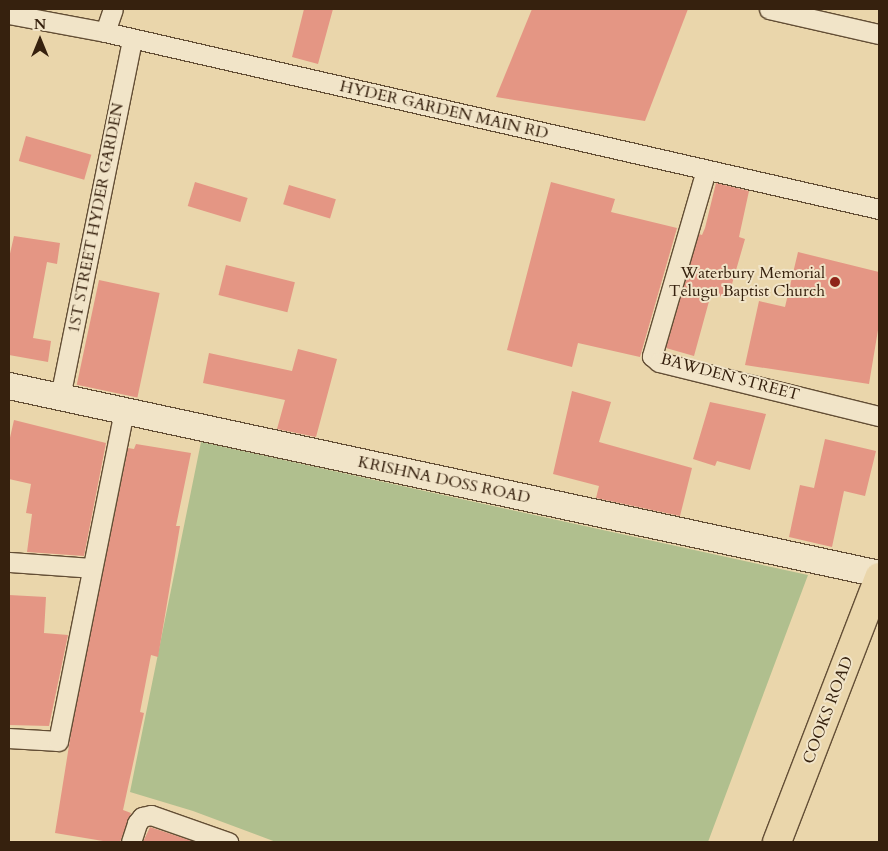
<!DOCTYPE html>
<html>
<head>
<meta charset="utf-8">
<style>
  body { margin:0 }
  #map { position:relative; width:888px; height:851px; overflow:hidden; background:#ead6ab; font-family:Cardo,serif }
  div>[style] { position:absolute }
  .green>* { inset:0; background:#b0bf8e }
  .building>* { inset:0; background:#e49684; transform-origin:0 0 }
  .roads { filter:drop-shadow(1px 0 #634e35) drop-shadow(-1px 0 #634e35) drop-shadow(0 1px #634e35) drop-shadow(0 -1px #634e35) }
  .street>* { height:19px; margin:-9.5px; padding:0 9.5px; transform-origin:9.5px; border-radius:9.5px; background:#f1e4c8 }
  .secondary>* { height:26px; margin:-13px; padding:0 13px; transform-origin:13px; border-radius:13px; background:#f1e4c8 }
  .primary>* { height:28px; margin:-14px; padding:0 14px; transform-origin:14px; border-radius:14px; background:#ead6ab }
  .dots>* { width:14px; height:14px; translate:-50% -50%; box-sizing:border-box; border:2px solid #f1e4c8; border-radius:50% }
  span { translate:-50% -50%; white-space:nowrap; text-align:center; line-height:1.15; -webkit-text-stroke:4px #f1e4c8; paint-order:stroke }
  .street-label { font-size:16px; color:#36210e }
  .poi-label { font-size:16px; color:#36210e }
  .right { translate:-100% -50%; text-align:right }
  .frame { position:absolute; inset:0; border:10px solid #36210e; pointer-events:none }
  .north { position:absolute; left:15px; top:15px; width:50px; height:50px; -webkit-text-stroke:4px #f1e4c8; paint-order:stroke; rotate:0deg; font-size:14px; font-weight:700; line-height:20px; text-align:center; color:#36210e }
  .north::after { content:''; display:block; margin:auto; width:18px; height:22px; background:#36210e; clip-path:polygon(50% 0,100% 100%,50% 72%,0 100%) }
</style>
</head>
<body>
<div id="map">
  <div class="green">
    <i style="clip-path:polygon(201px 442px,808px 575px,708px 842px,276px 842px,193px 811px,130px 792px)"></i>
  </div>
  <div class="building">
    <i style="clip-path:polygon(304px 9px,333px 9px,318px 64px,292px 57px)"></i>
    <i style="clip-path:polygon(532px 9px,688px 9px,645px 121px,496px 97px)"></i>
    <i style="left:26px;top:136px;width:68px;height:26px;rotate:16deg"></i>
    <i style="left:195px;top:182px;width:55px;height:25px;rotate:17deg"></i>
    <i style="clip-path:polygon(551px 182px,615px 199px,611px 212px,677px 228px,640px 357px,578px 343px,572px 367px,507px 350px)"></i>
    <i style="clip-path:polygon(716px 183px,749px 191px,739px 237px,745px 239px,728px 298px,711px 294px,694px 356px,666px 348px,699px 234px,702px 235px,705px 228px)"></i>
    <i style="left:289px;top:185px;width:49px;height:20px;rotate:17deg"></i>
    <i style="clip-path:polygon(14px 236px,60px 243px,57px 264px,47px 262px,33px 338px,51px 341px,48px 362px,9px 355px,9px 258px)"></i>
    <i style="clip-path:polygon(798px 252px,879px 272px,879px 324px,869px 384px,745px 365px,759px 301px,785px 307px)"></i>
    <i style="left:226px;top:265px;width:71px;height:31px;rotate:14deg"></i>
    <i style="left:99px;top:280px;width:62px;height:107px;rotate:12deg"></i>
    <i style="clip-path:polygon(298px 349px,337px 359px,316px 437px,277px 429px,285px 400px,203px 383px,209px 353px,292px 371px)"></i>
    <i style="clip-path:polygon(572px 391px,611px 402px,599px 442px,692px 468px,680px 516px,596px 498px,599px 486px,553px 474px)"></i>
    <i style="clip-path:polygon(710px 402px,766px 414px,750px 470px,717px 461px,715px 466px,693px 459px)"></i>
    <i style="clip-path:polygon(14px 420px,106px 443px,84px 556px,27px 552px,32px 514px,26px 513px,31px 484px,9px 479px,9px 442px)"></i>
    <i style="clip-path:polygon(825px 439px,876px 451px,865px 496px,844px 491px,832px 547px,789px 537px,800px 485px,814px 488px)"></i>
    <i style="clip-path:polygon(136px 444px,191px 453px,176px 526px,180px 526px,158px 657px,151px 655px,140px 712px,144px 713px,123px 810px,131px 813px,120px 842px,109px 842px,55px 833px,72px 727px,128px 448px,134px 449px)"></i>
    <i style="clip-path:polygon(9px 595px,46px 597px,44px 633px,68px 635px,49px 726px,9px 725px)"></i>
    <i style="clip-path:polygon(150px 827px,195px 842px,143px 842px)"></i>
  </div>
  <div class="roads">
    <div class="street">
      <i style="left:769px;top:9px;width:113px;rotate:12.8deg"></i>
      <i style="left:9px;top:14px;width:98px;rotate:10.6deg"></i>
      <i style="left:105px;top:32px;width:794px;rotate:12.88deg"></i>
      <i style="left:105px;top:32px;width:24px;rotate:-71deg"></i>
      <i style="left:706px;top:170px;width:194px;rotate:106.2deg"></i>
      <i style="left:652px;top:356px;width:9px;rotate:41deg"></i>
      <i style="left:659px;top:362px;width:227px;rotate:13.8deg"></i>
      <i style="left:60px;top:397px;width:364px;rotate:-78.6deg"></i>
      <i style="left:9px;top:562px;width:83px;rotate:4.1deg"></i>
      <i style="left:9px;top:738px;width:49px;rotate:3.5deg"></i>
      <i style="left:58px;top:741px;width:336px;rotate:-78.7deg"></i>
      <i style="left:131px;top:842px;width:20px;rotate:-72deg"></i>
      <i style="left:137px;top:823px;width:8px;rotate:-50deg"></i>
      <i style="left:142px;top:817px;width:9px;rotate:-13deg"></i>
      <i style="left:151px;top:815px;width:82px;rotate:19.3deg"></i>
    </div>
    <div class="secondary">
      <i style="left:9px;top:386px;width:890px;rotate:12.19deg"></i>
    </div>
    <div class="primary">
      <i style="left:777px;top:842px;width:284px;rotate:-68.9deg"></i>
    </div>
  </div>
  <div class="dots">
    <i style="left:835px;top:282px;background:#8f2418"></i>
  </div>
  <div class="street-label">
    <span style="left:444px;top:110px;rotate:13deg">HYDER GARDEN MAIN RD</span>
    <span style="left:96px;top:218px;rotate:-79deg">1ST STREET HYDER GARDEN</span>
    <span style="left:730px;top:377px;rotate:15deg">BAWDEN STREET</span>
    <span style="left:444px;top:480px;rotate:12deg">KRISHNA DOSS ROAD</span>
    <span style="left:828px;top:710px;rotate:-69deg">COOKS ROAD</span>
  </div>
  <div class="poi-label">
    <span class="right" style="left:825px;top:282px">Waterbury Memorial<br>Telugu Baptist Church</span>
  </div>
  <div class="frame"></div>
  <div class="north">N</div>
</div>
</body>
</html>
